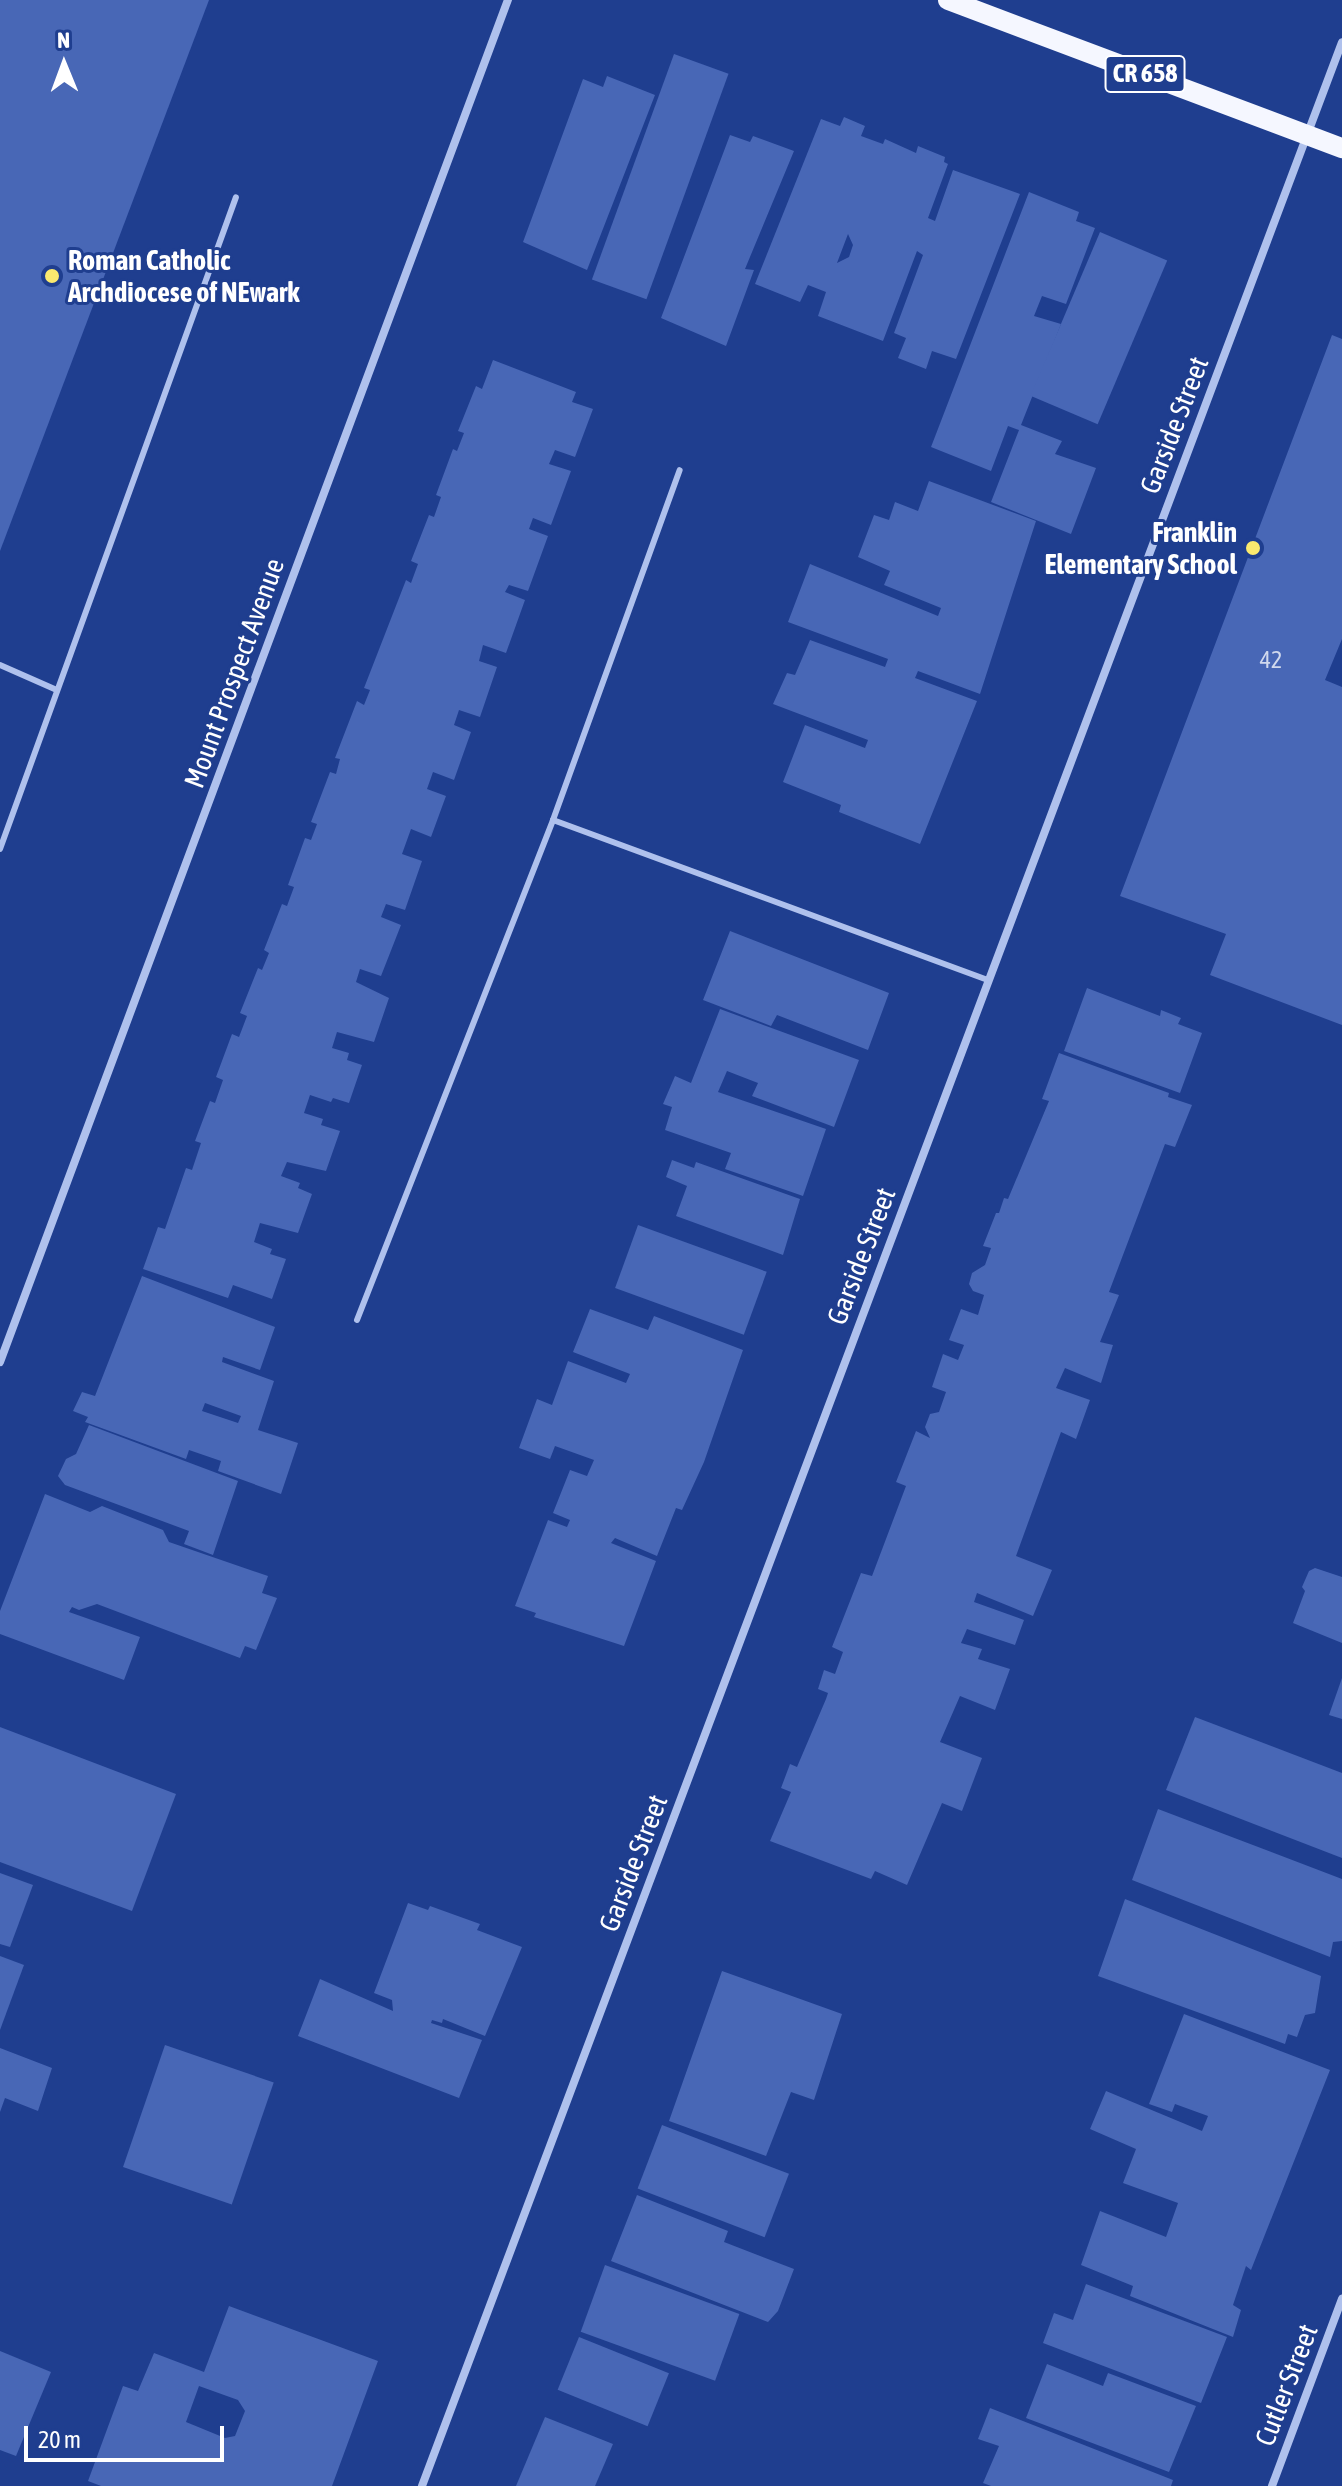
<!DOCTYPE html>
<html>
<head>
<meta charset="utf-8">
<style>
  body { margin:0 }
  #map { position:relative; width:1342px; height:2486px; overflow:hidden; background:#1f3e8f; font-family:"Asap Condensed",sans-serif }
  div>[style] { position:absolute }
  .building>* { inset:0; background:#4867b6; transform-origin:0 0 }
  .lane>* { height:6px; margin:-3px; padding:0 3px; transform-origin:3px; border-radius:3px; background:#afc1ed }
  .street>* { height:8px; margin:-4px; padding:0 4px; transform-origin:4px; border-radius:4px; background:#afc1ed }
  .primary>* { height:20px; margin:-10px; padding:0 10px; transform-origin:10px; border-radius:10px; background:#f5f7ff }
  .dots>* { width:22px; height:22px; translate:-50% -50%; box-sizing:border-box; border:4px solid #1f3e8f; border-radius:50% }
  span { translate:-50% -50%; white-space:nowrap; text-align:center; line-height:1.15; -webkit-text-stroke:6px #1f3e8f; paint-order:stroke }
  .number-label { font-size:24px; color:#d1d9ed }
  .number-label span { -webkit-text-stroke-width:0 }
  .shield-label span { padding:2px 6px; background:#1f3e8f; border:2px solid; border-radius:6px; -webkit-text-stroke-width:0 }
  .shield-label { font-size:26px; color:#fff; font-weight:700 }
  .poi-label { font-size:28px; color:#fff; font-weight:700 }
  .left { translate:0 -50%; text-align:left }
  .right { translate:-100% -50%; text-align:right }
  .street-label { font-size:28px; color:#fff }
  .north { position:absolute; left:24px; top:24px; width:80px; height:80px; -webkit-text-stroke:6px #1f3e8f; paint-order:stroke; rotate:359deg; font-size:22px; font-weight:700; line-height:32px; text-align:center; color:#fff }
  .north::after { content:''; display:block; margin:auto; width:28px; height:36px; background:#fff; clip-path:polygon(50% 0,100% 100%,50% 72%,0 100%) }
  .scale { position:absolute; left:24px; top:2426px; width:200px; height:36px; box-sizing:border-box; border:4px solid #fff; border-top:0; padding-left:10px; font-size:24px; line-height:28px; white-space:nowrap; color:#fff; -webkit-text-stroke:6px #1f3e8f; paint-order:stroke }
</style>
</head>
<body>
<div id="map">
  <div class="building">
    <i style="clip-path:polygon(0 0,209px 0,0 551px)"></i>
    <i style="left:674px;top:54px;width:58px;height:240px;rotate:20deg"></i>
    <i style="clip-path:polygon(607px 76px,655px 95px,587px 270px,523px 242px,583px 79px,603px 87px)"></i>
    <i style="clip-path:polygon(evenodd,844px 117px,865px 126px,861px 136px,883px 144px,885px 139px,916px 153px,918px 146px,945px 157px,944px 162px,948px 164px,928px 218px,935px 221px,953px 170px,1020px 194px,956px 359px,932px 351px,926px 369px,898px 358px,906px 338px,894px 333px,923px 255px,917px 251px,883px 341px,818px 316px,826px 292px,808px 285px,800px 302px,755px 284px,821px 119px,840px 126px,844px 117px,848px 234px,853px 245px,849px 257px,837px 263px,848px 234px)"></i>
    <i style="clip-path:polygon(730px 135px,750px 142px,753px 136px,794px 151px,745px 269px,754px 270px,726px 346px,661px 318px)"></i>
    <i style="clip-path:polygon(1029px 192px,1079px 212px,1076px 221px,1095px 228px,1066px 304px,1042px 296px,1034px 316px,1061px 324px,1021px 425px,1062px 441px,1055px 454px,1096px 468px,1071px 534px,991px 502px,1019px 430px,1008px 426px,991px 471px,931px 447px)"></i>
    <i style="left:1100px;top:232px;width:73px;height:178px;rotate:23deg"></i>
    <i style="clip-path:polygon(1332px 335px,1342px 339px,1342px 639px,1325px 680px,1342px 687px,1342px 1025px,1210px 975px,1226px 934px,1120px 896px)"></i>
    <i style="clip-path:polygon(493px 360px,576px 392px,572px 402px,593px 409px,575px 457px,555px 450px,549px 464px,571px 471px,551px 525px,533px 518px,529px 529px,548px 536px,528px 591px,509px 585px,505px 592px,525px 600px,506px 653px,483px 645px,479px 661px,497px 667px,480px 717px,459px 710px,454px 725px,471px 732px,454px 780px,433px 772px,427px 789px,446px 796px,431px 837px,411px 829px,402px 854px,422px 861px,405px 910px,386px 904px,381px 917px,401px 925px,381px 976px,360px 969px,356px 982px,389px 998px,374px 1042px,337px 1032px,332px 1048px,349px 1053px,347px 1060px,362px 1065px,349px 1103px,333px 1098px,331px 1102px,310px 1095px,304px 1113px,323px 1119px,321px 1125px,340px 1131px,326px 1171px,287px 1162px,281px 1176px,300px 1183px,298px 1188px,312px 1194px,298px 1233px,260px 1223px,254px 1242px,272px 1249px,270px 1254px,286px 1259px,272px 1299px,233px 1285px,228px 1298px,143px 1269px,158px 1227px,165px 1229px,186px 1168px,192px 1170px,201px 1143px,195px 1141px,210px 1101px,215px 1103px,223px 1080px,216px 1077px,232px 1034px,239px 1037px,247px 1016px,240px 1013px,258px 968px,262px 970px,269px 953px,264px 950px,282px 904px,287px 906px,294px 887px,288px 885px,305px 838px,311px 840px,317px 824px,311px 822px,330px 772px,336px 774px,340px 759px,335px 758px,357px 701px,364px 705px,370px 690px,364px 688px,406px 580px,411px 583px,418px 564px,411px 561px,429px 515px,434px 517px,441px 497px,436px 495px,453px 449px,457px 451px,464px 433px,458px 431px,476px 386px,482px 389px)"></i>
    <i style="clip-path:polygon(929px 481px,1036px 521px,980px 694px,918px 671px,915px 678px,977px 701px,920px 844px,839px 812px,841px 805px,783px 782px,805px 725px,865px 748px,868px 740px,773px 704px,787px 673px,795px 675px,810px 640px,885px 667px,888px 659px,788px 622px,810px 564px,938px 616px,941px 608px,884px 585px,890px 571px,858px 557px,874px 515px,889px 520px,895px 502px,918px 511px)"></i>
    <i style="clip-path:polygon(730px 931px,889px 993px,868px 1050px,777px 1015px,771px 1026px,703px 1000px)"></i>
    <i style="clip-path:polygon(1087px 988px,1160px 1016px,1161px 1010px,1181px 1018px,1178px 1024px,1202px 1033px,1180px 1093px,1064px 1051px)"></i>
    <i style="clip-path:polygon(720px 1009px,859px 1060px,834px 1127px,752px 1096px,758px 1083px,727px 1071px,718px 1092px,826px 1129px,803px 1196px,725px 1169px,731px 1153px,665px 1130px,672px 1107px,663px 1104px,675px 1076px,691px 1083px)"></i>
    <i style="clip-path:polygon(1059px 1053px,1169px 1093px,1168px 1097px,1192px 1105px,1175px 1147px,1165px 1144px,1109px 1292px,1119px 1295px,1100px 1342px,1113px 1345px,1101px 1383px,1065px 1368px,1056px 1388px,1090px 1400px,1076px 1439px,1061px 1432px,1016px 1556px,1052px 1570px,1033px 1616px,977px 1593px,974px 1602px,1024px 1620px,1015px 1645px,967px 1629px,961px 1643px,982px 1649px,978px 1659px,1010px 1669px,995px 1710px,960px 1696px,940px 1742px,982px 1758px,962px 1811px,942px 1803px,907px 1885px,875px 1871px,871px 1879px,770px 1841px,791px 1792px,781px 1788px,790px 1764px,797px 1767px,826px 1699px,828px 1693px,818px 1689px,824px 1670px,835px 1674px,843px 1652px,832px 1647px,861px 1573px,872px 1576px,906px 1486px,896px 1482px,916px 1431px,930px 1438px,925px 1427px,930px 1414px,939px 1412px,946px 1392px,932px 1387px,943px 1354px,958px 1360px,964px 1345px,949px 1340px,961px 1309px,978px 1315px,984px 1295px,973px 1291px,969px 1284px,972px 1273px,985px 1265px,991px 1248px,983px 1246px,996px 1213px,999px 1213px,1004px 1198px,1008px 1199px,1049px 1101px,1042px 1099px)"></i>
    <i style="clip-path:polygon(672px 1160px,694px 1168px,696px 1162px,800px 1199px,783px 1255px,676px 1216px,687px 1186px,666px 1177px)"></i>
    <i style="left:638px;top:1225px;width:137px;height:67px;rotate:20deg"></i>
    <i style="clip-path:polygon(evenodd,142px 1276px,275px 1327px,260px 1370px,223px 1357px,222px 1362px,274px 1381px,258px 1430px,298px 1443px,281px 1494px,218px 1471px,221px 1461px,189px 1450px,186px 1459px,85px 1422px,88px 1417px,73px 1411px,82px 1392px,95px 1396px,142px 1276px,205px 1403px,241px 1416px,238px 1423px,202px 1411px,205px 1403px)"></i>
    <i style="clip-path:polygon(590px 1309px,648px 1330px,654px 1316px,743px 1350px,704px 1462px,682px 1510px,676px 1508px,657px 1556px,615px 1538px,611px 1543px,656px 1561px,624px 1646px,534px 1617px,536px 1613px,515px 1606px,548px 1520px,567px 1527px,570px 1520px,553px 1513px,570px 1470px,587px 1476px,594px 1460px,555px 1446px,550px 1459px,519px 1448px,537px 1399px,552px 1405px,568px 1361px,626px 1383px,630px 1374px,573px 1352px)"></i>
    <i style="clip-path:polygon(89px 1425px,238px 1481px,213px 1555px,184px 1544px,189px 1531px,65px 1485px,58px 1476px,66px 1459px,76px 1454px)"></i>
    <i style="clip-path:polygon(45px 1494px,90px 1512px,102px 1506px,163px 1530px,169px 1542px,268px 1576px,262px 1593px,277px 1598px,256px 1650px,245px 1646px,240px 1658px,97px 1604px,79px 1610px,72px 1607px,69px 1612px,140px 1637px,124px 1680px,0 1634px,0 1611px)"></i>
    <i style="clip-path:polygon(1315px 1568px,1342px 1577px,1342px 1643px,1293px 1623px,1305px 1591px,1302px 1587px,1309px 1571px)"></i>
    <i style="clip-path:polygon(1342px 1678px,1342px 1719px,1329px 1715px)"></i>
    <i style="clip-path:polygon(1195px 1717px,1342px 1773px,1342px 1858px,1166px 1790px)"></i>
    <i style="clip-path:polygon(0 1727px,176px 1794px,132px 1911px,0 1862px)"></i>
    <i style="clip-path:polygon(1158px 1809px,1342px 1879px,1342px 1941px,1333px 1942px,1330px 1957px,1132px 1880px)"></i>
    <i style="clip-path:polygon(0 1873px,33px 1885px,10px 1947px,0 1944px)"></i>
    <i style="clip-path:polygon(1125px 1899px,1321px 1976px,1315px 2013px,1305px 2015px,1297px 2037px,1288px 2034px,1285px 2044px,1098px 1976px)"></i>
    <i style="clip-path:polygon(408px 1903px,428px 1910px,430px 1906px,480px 1924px,477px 1930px,522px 1947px,485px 2036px,443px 2019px,442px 2023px,432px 2020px,431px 2023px,482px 2040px,459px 2098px,298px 2036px,320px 1979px,393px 2011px,392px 2000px,374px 1993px)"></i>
    <i style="clip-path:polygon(0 1956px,24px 1965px,0 2030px)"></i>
    <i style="clip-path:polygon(722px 1971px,842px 2014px,814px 2100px,791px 2092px,766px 2156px,669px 2121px)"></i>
    <i style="clip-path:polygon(1184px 2014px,1330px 2070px,1251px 2270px,1246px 2266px,1233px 2305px,1241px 2310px,1233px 2337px,1130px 2296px,1133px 2286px,1081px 2265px,1100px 2211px,1166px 2237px,1178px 2203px,1123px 2183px,1136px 2149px,1090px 2129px,1106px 2091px,1202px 2131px,1208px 2116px,1175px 2104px,1172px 2112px,1149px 2104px)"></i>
    <i style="left:165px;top:2045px;width:115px;height:129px;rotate:19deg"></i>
    <i style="clip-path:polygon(0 2048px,52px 2068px,38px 2111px,5px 2098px,0 2112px)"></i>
    <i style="left:662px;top:2125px;width:136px;height:68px;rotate:21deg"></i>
    <i style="clip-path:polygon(637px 2195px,728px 2231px,724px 2242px,794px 2269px,778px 2311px,768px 2322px,611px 2261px)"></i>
    <i style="left:605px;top:2265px;width:143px;height:71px;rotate:20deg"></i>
    <i style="clip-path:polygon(1086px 2284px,1227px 2337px,1201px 2403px,1043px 2343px,1054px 2313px,1073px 2320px)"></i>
    <i style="clip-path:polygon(evenodd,229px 2306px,378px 2361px,332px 2486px,101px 2486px,88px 2481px,123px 2386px,138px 2391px,154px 2353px,204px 2372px,229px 2306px,199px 2386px,238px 2400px,245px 2411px,235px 2436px,225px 2438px,186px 2422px,199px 2386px)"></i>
    <i style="left:579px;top:2337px;width:97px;height:57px;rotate:22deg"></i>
    <i style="clip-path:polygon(0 2351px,51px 2372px,16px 2456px,0 2450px)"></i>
    <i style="clip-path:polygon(1047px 2364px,1103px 2386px,1108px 2373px,1196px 2406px,1169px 2472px,1026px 2418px)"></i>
    <i style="clip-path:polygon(990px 2408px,1173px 2480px,1171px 2486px,991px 2486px,983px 2483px,999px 2446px,978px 2439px)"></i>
    <i style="clip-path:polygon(545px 2417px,613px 2444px,595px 2486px,516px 2486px)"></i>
  </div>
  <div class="lane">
    <i style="left:0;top:665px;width:62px;rotate:23.7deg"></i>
    <i style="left:553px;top:820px;width:372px;rotate:-70.1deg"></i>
    <i style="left:0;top:849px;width:693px;rotate:-70.1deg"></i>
    <i style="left:357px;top:1320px;width:537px;rotate:-68.59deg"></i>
    <i style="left:553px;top:820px;width:464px;rotate:20.2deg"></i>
  </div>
  <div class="street">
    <i style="left:0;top:1362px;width:1454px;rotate:-69.55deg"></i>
    <i style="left:422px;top:2486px;width:2611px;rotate:-69.37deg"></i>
    <i style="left:1272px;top:2486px;width:200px;rotate:-69.5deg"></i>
  </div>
  <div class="primary">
    <i style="left:948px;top:0;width:421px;rotate:20.6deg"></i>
  </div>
  <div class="dots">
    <i style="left:52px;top:276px;background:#fae96f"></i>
    <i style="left:1253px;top:548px;background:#fae96f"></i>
  </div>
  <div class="number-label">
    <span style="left:1271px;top:660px">42</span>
  </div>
  <div class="shield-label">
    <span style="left:1145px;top:74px">CR 658</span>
  </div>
  <div class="poi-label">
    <span class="left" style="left:68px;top:276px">Roman Catholic<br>Archdiocese of NEwark</span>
    <span class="right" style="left:1237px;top:548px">Franklin<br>Elementary School</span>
  </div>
  <div class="street-label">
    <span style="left:1174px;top:425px;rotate:-69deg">Garside Street</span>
    <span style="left:234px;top:673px;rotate:-70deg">Mount Prospect Avenue</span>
    <span style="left:861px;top:1256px;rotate:-69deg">Garside Street</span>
    <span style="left:633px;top:1863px;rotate:-69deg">Garside Street</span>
    <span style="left:1286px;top:2385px;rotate:-69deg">Cutler Street</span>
  </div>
  <div class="north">N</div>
  <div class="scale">20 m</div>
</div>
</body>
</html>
